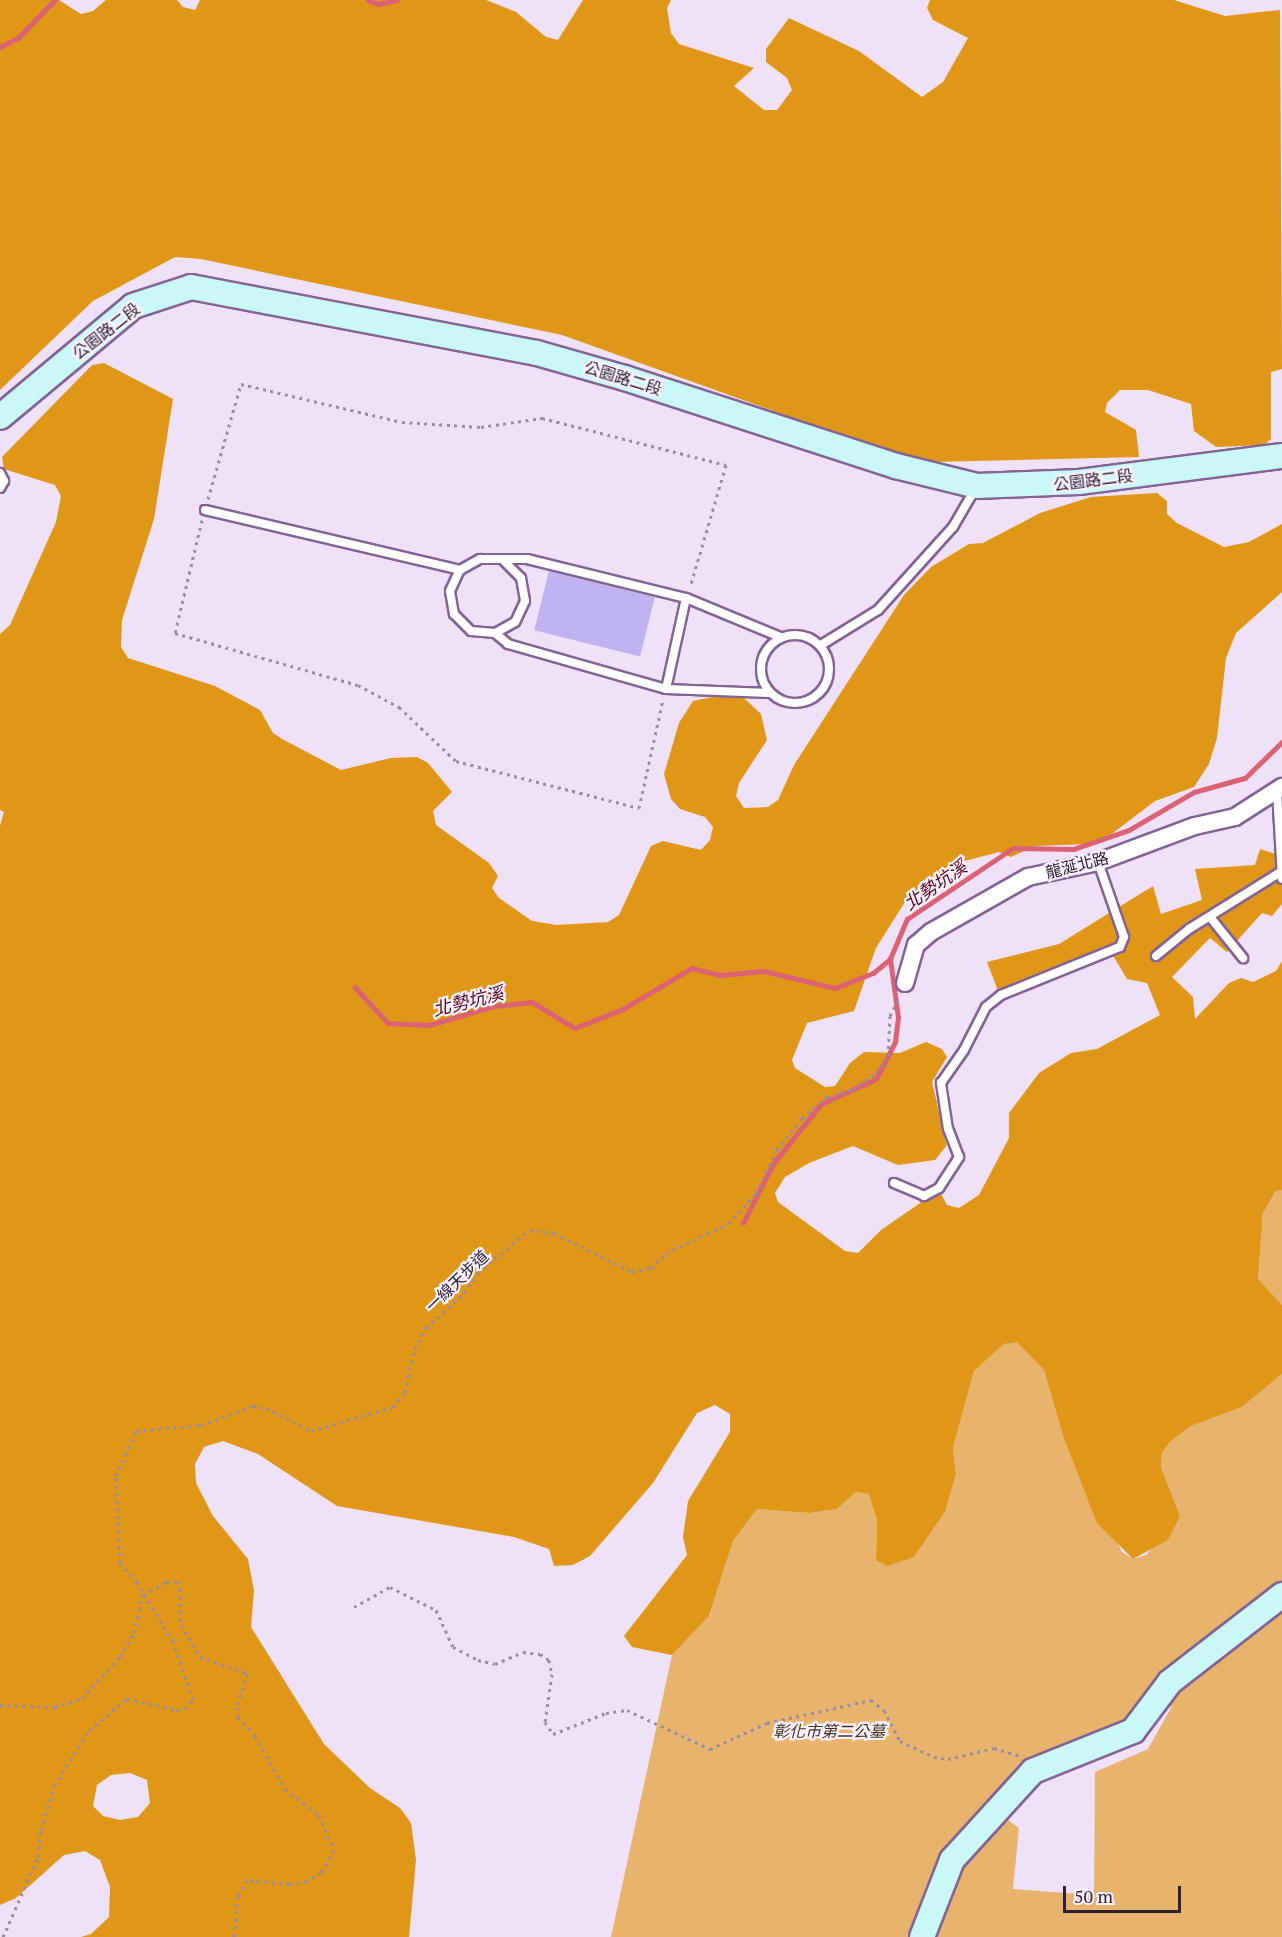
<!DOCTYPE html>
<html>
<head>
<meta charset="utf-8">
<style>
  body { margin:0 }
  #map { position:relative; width:1282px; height:1937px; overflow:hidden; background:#efe1f8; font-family:"PT Serif","Noto Sans TC",serif }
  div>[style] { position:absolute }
  .green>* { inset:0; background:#e8b36d }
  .forest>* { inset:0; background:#e09616 }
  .stream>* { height:4.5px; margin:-2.25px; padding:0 2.25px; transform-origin:2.25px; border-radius:2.25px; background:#da6274 }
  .building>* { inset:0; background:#bfb4f0; transform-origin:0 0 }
  .path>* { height:3px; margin-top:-1.5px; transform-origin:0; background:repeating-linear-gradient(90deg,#998ba1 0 3px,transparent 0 7.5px) }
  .roads { filter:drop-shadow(2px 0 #836396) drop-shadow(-2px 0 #836396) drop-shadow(0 2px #836396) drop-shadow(0 -2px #836396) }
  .lane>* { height:8px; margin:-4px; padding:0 4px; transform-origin:4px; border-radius:4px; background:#fff }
  .lane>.ring { margin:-4px; padding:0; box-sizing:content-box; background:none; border:8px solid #fff; border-radius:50% }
  .street>* { height:16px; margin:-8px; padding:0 8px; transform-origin:8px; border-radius:8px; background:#fff }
  .secondary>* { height:24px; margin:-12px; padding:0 12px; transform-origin:12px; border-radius:12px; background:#caf8f7 }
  span { translate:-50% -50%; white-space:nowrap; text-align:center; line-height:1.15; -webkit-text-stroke:4.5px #f9f1fd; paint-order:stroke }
  .street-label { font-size:16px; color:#2e2036 }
  .park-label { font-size:16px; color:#3f311f; font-style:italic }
  .water-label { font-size:18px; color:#56071c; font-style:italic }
  .scale { position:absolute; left:1063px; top:1886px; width:118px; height:27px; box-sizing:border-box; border:3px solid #2e2036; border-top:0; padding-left:8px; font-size:18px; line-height:21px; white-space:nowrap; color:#2e2036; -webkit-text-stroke:4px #f9f1fd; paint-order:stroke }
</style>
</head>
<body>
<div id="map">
  <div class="green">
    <i style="clip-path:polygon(1277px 1190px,1282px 1190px,1282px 1305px,1258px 1280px,1263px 1213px)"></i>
    <i style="clip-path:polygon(1017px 1341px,1044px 1370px,1063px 1436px,1122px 1552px,1133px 1559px,1146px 1555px,1180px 1516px,1161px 1467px,1162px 1453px,1170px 1442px,1191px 1426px,1242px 1407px,1282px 1374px,1282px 1937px,936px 1937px,959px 1870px,998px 1813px,1019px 1828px,1013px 1889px,1094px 1895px,1095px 1772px,1148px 1749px,1172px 1706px,1019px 1780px,959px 1833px,908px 1937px,611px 1937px,672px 1655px,709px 1616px,733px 1541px,757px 1509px,810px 1513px,837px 1509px,856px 1492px,870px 1494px,877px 1520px,876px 1560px,914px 1557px,945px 1512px,956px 1474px,953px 1448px,974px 1371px,1004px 1344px)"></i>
  </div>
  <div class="forest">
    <i style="clip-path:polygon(0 0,59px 0,81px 14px,93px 11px,106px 0,177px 0,183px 7px,195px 10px,200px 0,486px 0,516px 12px,546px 37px,558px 40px,583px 0,671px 0,667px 8px,671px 33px,679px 44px,754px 68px,734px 86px,764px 110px,777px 110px,792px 90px,787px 78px,766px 62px,766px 49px,789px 18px,859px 51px,922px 97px,943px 82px,968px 38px,933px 20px,927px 8px,930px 0,1174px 0,1225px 16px,1280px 10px,1282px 369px,1271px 372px,1271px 439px,1264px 445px,1216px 447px,1194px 431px,1191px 404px,1148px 390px,1120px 390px,1107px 403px,1105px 412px,1136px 430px,1139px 457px,932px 462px,905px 458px,562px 335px,201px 259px,175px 257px,93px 301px,0 390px)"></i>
    <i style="clip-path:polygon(evenodd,104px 363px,173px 399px,154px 519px,122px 620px,121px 647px,128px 658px,215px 686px,260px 710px,273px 733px,284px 740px,341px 770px,391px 758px,417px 757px,428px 763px,452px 792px,433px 811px,436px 825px,489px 863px,498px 876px,492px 888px,499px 898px,532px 921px,557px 925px,608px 922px,619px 915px,651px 846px,663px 841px,701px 850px,710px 840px,713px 827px,705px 817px,680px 809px,671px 799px,664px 774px,679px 723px,693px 701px,731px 693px,742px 696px,761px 714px,767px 740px,739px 783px,736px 796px,744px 808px,768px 807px,778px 800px,794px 765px,904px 595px,931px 567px,969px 544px,983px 543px,1040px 513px,1091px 497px,1157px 493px,1167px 501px,1167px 514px,1177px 523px,1224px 547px,1249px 542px,1282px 524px,1282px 592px,1236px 633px,1226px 658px,1217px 738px,1209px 764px,1194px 787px,1155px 801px,1113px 833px,1088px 844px,1035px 846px,1011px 857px,999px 852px,961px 862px,905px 902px,876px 948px,854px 1011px,807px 1023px,792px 1060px,795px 1068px,825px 1087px,835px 1086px,850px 1063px,864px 1052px,900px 1053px,926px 1042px,942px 1049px,947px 1057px,932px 1082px,947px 1145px,935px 1160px,898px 1165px,853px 1146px,809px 1163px,785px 1177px,775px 1193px,778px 1202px,845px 1251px,858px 1253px,881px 1230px,939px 1190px,947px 1205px,959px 1208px,979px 1195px,1009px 1138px,1009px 1113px,1039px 1073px,1071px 1053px,1097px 1049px,1160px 1015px,1147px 983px,1127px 979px,1109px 949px,1000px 996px,987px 962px,1059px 944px,1153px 886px,1161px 914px,1202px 900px,1195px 869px,1255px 865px,1260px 849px,1282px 856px,1282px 904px,1272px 916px,1262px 913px,1227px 952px,1210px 938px,1172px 977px,1193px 997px,1195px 1019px,1229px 983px,1241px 978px,1253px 982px,1276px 971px,1282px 961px,1282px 1190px,1276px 1191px,1263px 1213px,1258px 1279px,1282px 1305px,1282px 1374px,1242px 1407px,1191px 1426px,1170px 1442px,1162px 1453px,1161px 1467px,1180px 1516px,1168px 1540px,1133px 1559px,1097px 1523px,1063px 1436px,1044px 1370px,1017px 1342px,1004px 1344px,974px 1371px,953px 1448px,956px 1474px,945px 1512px,914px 1557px,887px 1566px,876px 1560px,877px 1520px,869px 1494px,856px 1492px,837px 1509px,810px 1513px,757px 1509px,733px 1541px,709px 1616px,672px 1655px,632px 1647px,624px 1636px,687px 1555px,683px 1537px,688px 1501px,730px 1432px,730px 1414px,715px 1405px,697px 1413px,653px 1483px,590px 1556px,573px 1565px,554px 1566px,549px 1549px,514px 1537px,337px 1506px,258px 1454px,223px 1441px,204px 1447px,195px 1464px,196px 1483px,213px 1516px,248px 1559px,254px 1590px,251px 1627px,324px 1744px,370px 1788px,400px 1808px,411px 1823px,416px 1860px,409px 1937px,81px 1937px,91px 1934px,109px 1917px,110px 1887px,100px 1860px,85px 1851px,64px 1855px,16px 1898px,0 1905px,0 826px,4px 812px,0 810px,0 634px,10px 625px,56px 522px,61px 496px,55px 485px,4px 469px,2px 457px,92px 365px,104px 363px,130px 1773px,147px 1780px,150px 1803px,138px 1817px,120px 1820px,103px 1816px,93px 1806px,97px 1785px,111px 1775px,130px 1773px)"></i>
  </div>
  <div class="stream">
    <i style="left:368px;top:0;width:11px;rotate:22deg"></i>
    <i style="left:378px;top:4px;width:19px;rotate:-12deg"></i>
    <i style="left:0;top:47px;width:20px;rotate:-27deg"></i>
    <i style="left:18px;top:38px;width:53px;rotate:-45.8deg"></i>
    <i style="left:355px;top:987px;width:49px;rotate:47.5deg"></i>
    <i style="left:388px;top:1023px;width:41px;rotate:2.8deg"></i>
    <i style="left:429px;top:1025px;width:69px;rotate:-16.1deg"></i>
    <i style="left:495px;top:1006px;width:37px;rotate:-6deg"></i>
    <i style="left:532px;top:1002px;width:50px;rotate:31.2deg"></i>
    <i style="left:575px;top:1028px;width:52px;rotate:-21.6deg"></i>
    <i style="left:623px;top:1009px;width:80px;rotate:-30.7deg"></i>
    <i style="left:692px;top:968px;width:30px;rotate:14deg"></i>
    <i style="left:721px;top:975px;width:43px;rotate:-5.3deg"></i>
    <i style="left:764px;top:971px;width:73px;rotate:13.5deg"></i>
    <i style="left:835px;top:988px;width:41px;rotate:-21.5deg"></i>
    <i style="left:873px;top:973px;width:22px;rotate:-39deg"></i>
    <i style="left:890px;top:959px;width:43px;rotate:-67deg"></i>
    <i style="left:907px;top:919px;width:128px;rotate:-33.8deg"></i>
    <i style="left:1013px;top:848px;width:61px;rotate:0.9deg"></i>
    <i style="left:1074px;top:849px;width:58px;rotate:-19.1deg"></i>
    <i style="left:1129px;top:830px;width:75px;rotate:-30.3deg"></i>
    <i style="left:1194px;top:792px;width:53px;rotate:-15.4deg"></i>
    <i style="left:1245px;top:778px;width:52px;rotate:-44.2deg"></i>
    <i style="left:743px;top:1223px;width:66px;rotate:-63deg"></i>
    <i style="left:773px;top:1164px;width:77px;rotate:-51.3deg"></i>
    <i style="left:821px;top:1104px;width:60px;rotate:-24.4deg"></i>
    <i style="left:876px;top:1079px;width:42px;rotate:-62.8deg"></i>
    <i style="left:895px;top:1042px;width:24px;rotate:-83deg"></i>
    <i style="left:898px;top:1018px;width:60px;rotate:-97.7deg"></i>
  </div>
  <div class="building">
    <i style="left:549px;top:571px;width:109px;height:61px;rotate:14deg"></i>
  </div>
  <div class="path">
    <i style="left:208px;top:499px;width:120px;rotate:-74deg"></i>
    <i style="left:241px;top:384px;width:165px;rotate:13.3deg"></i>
    <i style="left:402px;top:422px;width:79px;rotate:3.6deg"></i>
    <i style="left:481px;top:427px;width:62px;rotate:-8.4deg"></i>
    <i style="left:542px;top:418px;width:190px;rotate:14.3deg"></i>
    <i style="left:726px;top:465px;width:127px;rotate:106.4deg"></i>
    <i style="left:202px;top:520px;width:116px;rotate:103.4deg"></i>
    <i style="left:175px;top:633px;width:190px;rotate:15.9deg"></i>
    <i style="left:358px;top:685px;width:47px;rotate:28.2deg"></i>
    <i style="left:399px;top:707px;width:79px;rotate:43.5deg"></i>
    <i style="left:456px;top:761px;width:189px;rotate:14.4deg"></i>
    <i style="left:639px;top:808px;width:111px;rotate:-77.5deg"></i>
    <i style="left:354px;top:1607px;width:41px;rotate:-29.1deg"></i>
    <i style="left:390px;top:1587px;width:51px;rotate:26.6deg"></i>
    <i style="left:436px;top:1610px;width:41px;rotate:65.3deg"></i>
    <i style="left:453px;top:1647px;width:28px;rotate:27deg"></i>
    <i style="left:478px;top:1660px;width:17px;rotate:13deg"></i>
    <i style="left:495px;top:1664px;width:30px;rotate:-23deg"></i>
    <i style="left:523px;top:1652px;width:17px;rotate:7deg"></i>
    <i style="left:540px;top:1654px;width:11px;rotate:34deg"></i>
    <i style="left:549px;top:1660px;width:14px;rotate:78deg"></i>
    <i style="left:552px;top:1674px;width:49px;rotate:98.3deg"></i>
    <i style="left:545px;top:1722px;width:14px;rotate:56deg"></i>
    <i style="left:553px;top:1734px;width:57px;rotate:-21.6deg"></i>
    <i style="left:606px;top:1713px;width:21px;rotate:-8deg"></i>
    <i style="left:627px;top:1710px;width:92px;rotate:25.2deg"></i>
    <i style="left:710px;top:1749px;width:63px;rotate:-24.5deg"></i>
    <i style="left:767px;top:1723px;width:107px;rotate:-12.5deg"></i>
    <i style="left:871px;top:1700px;width:16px;rotate:38deg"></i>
    <i style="left:884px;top:1710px;width:35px;rotate:63deg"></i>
    <i style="left:900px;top:1741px;width:38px;rotate:25deg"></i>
    <i style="left:934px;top:1757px;width:14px;rotate:8deg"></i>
    <i style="left:948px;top:1759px;width:47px;rotate:-13.4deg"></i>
    <i style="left:994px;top:1748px;width:27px;rotate:17deg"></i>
    <i style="left:0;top:1705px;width:55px;rotate:2.1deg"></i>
    <i style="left:55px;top:1707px;width:28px;rotate:-18deg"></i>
    <i style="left:82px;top:1698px;width:56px;rotate:-47.2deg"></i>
    <i style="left:120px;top:1657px;width:28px;rotate:-60deg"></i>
    <i style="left:134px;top:1633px;width:39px;rotate:-77deg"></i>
    <i style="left:143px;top:1595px;width:26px;rotate:-29deg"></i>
    <i style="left:166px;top:1582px;width:13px;rotate:-4deg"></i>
    <i style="left:179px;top:1581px;width:44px;rotate:87.4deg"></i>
    <i style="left:181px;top:1625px;width:37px;rotate:59deg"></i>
    <i style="left:200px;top:1657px;width:50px;rotate:18.8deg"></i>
    <i style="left:247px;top:1673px;width:35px;rotate:106deg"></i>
    <i style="left:237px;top:1707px;width:10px;rotate:84deg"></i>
    <i style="left:238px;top:1717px;width:25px;rotate:48deg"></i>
    <i style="left:255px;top:1736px;width:61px;rotate:60.5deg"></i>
    <i style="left:285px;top:1789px;width:43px;rotate:37.4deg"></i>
    <i style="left:319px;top:1815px;width:38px;rotate:67deg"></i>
    <i style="left:334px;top:1850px;width:26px;rotate:119deg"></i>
    <i style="left:321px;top:1873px;width:16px;rotate:150deg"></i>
    <i style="left:307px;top:1881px;width:17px;rotate:170deg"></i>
    <i style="left:290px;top:1884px;width:43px;rotate:-174.7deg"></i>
    <i style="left:247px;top:1880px;width:18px;rotate:119deg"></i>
    <i style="left:238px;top:1896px;width:41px;rotate:95.6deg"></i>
    <i style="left:3px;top:1937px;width:87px;rotate:-66.4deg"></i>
    <i style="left:38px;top:1857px;width:27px;rotate:-84deg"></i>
    <i style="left:41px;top:1830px;width:46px;rotate:-73.5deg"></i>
    <i style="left:54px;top:1786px;width:66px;rotate:-58deg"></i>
    <i style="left:89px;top:1730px;width:49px;rotate:-39.2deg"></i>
    <i style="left:127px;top:1699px;width:51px;rotate:12.4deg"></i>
    <i style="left:177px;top:1710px;width:8px;rotate:-7deg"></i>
    <i style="left:185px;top:1709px;width:12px;rotate:-48deg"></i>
    <i style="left:193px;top:1700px;width:61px;rotate:-109deg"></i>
    <i style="left:173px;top:1642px;width:70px;rotate:-121deg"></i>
    <i style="left:137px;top:1582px;width:25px;rotate:-132deg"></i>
    <i style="left:120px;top:1563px;width:87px;rotate:-92.6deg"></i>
    <i style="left:116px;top:1476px;width:49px;rotate:-66deg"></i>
    <i style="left:136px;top:1431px;width:65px;rotate:-5.3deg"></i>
    <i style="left:201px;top:1425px;width:55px;rotate:-20.1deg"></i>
    <i style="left:253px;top:1406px;width:13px;rotate:9deg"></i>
    <i style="left:266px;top:1408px;width:51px;rotate:27.1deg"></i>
    <i style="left:311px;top:1431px;width:85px;rotate:-16.3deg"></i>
    <i style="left:393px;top:1407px;width:19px;rotate:-51deg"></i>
    <i style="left:405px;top:1392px;width:44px;rotate:-76.9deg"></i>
    <i style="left:415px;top:1349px;width:24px;rotate:-62deg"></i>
    <i style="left:426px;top:1328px;width:52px;rotate:-42.6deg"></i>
    <i style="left:464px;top:1293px;width:31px;rotate:-53deg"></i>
    <i style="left:483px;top:1268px;width:60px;rotate:-39deg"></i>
    <i style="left:530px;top:1230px;width:24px;rotate:7deg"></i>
    <i style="left:554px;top:1233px;width:87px;rotate:26.6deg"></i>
    <i style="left:632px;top:1272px;width:19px;rotate:-12deg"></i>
    <i style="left:651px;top:1268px;width:21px;rotate:-45deg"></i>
    <i style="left:666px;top:1253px;width:68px;rotate:-25.1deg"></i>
    <i style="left:728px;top:1224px;width:42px;rotate:-47.9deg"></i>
    <i style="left:756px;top:1193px;width:48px;rotate:-64deg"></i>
    <i style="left:777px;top:1150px;width:41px;rotate:-52deg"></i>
    <i style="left:802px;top:1118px;width:33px;rotate:-40deg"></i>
    <i style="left:827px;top:1097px;width:27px;rotate:-17deg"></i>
    <i style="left:853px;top:1089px;width:28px;rotate:-35deg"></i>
    <i style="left:876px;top:1073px;width:21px;rotate:-55deg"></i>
    <i style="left:888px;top:1056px;width:40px;rotate:-87.1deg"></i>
    <i style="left:890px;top:1016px;width:22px;rotate:-63deg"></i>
  </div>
  <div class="roads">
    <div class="lane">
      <i style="left:0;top:473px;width:9px;rotate:63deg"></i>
      <i style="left:4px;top:481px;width:8px;rotate:120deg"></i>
      <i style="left:205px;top:510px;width:262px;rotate:13.2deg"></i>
      <i style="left:504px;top:561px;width:24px;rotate:45deg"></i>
      <i style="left:521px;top:578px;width:23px;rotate:80deg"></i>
      <i style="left:525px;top:601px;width:23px;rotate:115deg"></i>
      <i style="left:515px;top:622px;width:23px;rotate:151deg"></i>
      <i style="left:495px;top:633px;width:24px;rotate:-175deg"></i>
      <i style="left:471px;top:631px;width:24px;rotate:-135deg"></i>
      <i style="left:454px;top:614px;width:23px;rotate:-100deg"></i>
      <i style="left:450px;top:591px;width:23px;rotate:-65deg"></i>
      <i style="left:460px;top:570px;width:23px;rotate:-29deg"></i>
      <i style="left:480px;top:559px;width:47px"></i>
      <i style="left:527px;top:559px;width:164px;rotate:13.8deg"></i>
      <i style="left:686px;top:598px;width:102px;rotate:22.5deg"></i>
      <i style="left:495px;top:633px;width:17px;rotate:40deg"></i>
      <i style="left:508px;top:644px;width:164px;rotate:15.9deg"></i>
      <i style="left:666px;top:689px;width:93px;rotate:-77.6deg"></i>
      <i class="ring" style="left:761px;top:635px;width:60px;height:60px"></i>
      <i style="left:821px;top:645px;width:67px;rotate:-31.6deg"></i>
      <i style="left:878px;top:610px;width:112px;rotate:-47.9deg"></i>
      <i style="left:953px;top:527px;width:44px;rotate:-59.9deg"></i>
      <i style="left:666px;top:689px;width:103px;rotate:2.2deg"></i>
      <i style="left:1277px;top:791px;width:88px;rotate:86.7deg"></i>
      <i style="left:1210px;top:917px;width:53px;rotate:51.2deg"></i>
      <i style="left:1156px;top:956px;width:43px;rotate:-39.3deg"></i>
      <i style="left:1189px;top:929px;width:106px;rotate:-31.9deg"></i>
      <i style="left:894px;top:1183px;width:33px;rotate:23deg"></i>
      <i style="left:924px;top:1196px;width:17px;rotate:-28deg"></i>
      <i style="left:939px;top:1188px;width:37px;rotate:-57deg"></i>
      <i style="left:959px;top:1157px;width:30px;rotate:-111deg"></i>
      <i style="left:948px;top:1129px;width:47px;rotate:-98.7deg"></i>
      <i style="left:941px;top:1083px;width:40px;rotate:-55.1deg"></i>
      <i style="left:964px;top:1050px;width:48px;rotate:-62.9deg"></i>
      <i style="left:986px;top:1007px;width:19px;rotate:-39deg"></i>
      <i style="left:1001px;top:995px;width:128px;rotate:-22deg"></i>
      <i style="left:1120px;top:947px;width:11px;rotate:-68deg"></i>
      <i style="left:1124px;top:937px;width:79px;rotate:-109.1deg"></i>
    </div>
    <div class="street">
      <i style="left:905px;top:983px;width:40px;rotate:-74deg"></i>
      <i style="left:916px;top:945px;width:20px;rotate:-41deg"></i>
      <i style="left:931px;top:932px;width:112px;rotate:-29.6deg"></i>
      <i style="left:1028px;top:877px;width:72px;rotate:-12.1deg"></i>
      <i style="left:1098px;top:862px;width:103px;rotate:-20.4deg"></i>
      <i style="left:1195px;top:826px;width:41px;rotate:-12.7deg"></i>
      <i style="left:1235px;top:817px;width:56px;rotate:-32.6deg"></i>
    </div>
    <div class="secondary">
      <i style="left:0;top:417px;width:173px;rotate:-39.8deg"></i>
      <i style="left:133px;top:306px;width:61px;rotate:-18.1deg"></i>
      <i style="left:191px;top:287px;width:352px;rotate:10.8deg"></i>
      <i style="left:537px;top:353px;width:91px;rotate:15.9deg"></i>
      <i style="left:625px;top:378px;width:285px;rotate:18deg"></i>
      <i style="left:896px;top:466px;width:83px;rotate:13.9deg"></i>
      <i style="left:977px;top:486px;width:102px;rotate:-2.2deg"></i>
      <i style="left:1079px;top:482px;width:205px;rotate:-7.3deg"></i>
      <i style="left:922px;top:1937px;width:83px;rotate:-68.7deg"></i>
      <i style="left:952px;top:1860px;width:120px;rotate:-47.7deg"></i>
      <i style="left:1033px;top:1771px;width:108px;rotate:-21.8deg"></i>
      <i style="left:1133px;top:1731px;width:61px;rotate:-52.9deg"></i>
      <i style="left:1170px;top:1682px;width:142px;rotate:-37.8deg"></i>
    </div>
  </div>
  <div class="street-label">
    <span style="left:106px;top:331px;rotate:-38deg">公園路二段</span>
    <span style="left:623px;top:378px;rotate:17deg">公園路二段</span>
    <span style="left:1093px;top:480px;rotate:-7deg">公園路二段</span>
    <span style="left:1077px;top:865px;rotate:-14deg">龍涎北路</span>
    <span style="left:457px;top:1281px;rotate:-44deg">一線天步道</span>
  </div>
  <div class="park-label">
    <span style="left:829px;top:1731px">彰化市第二公墓</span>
  </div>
  <div class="water-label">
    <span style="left:935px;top:885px;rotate:-35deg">北勢坑溪</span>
    <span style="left:468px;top:1001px;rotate:-14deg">北勢坑溪</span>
  </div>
  <div class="scale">50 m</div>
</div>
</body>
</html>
